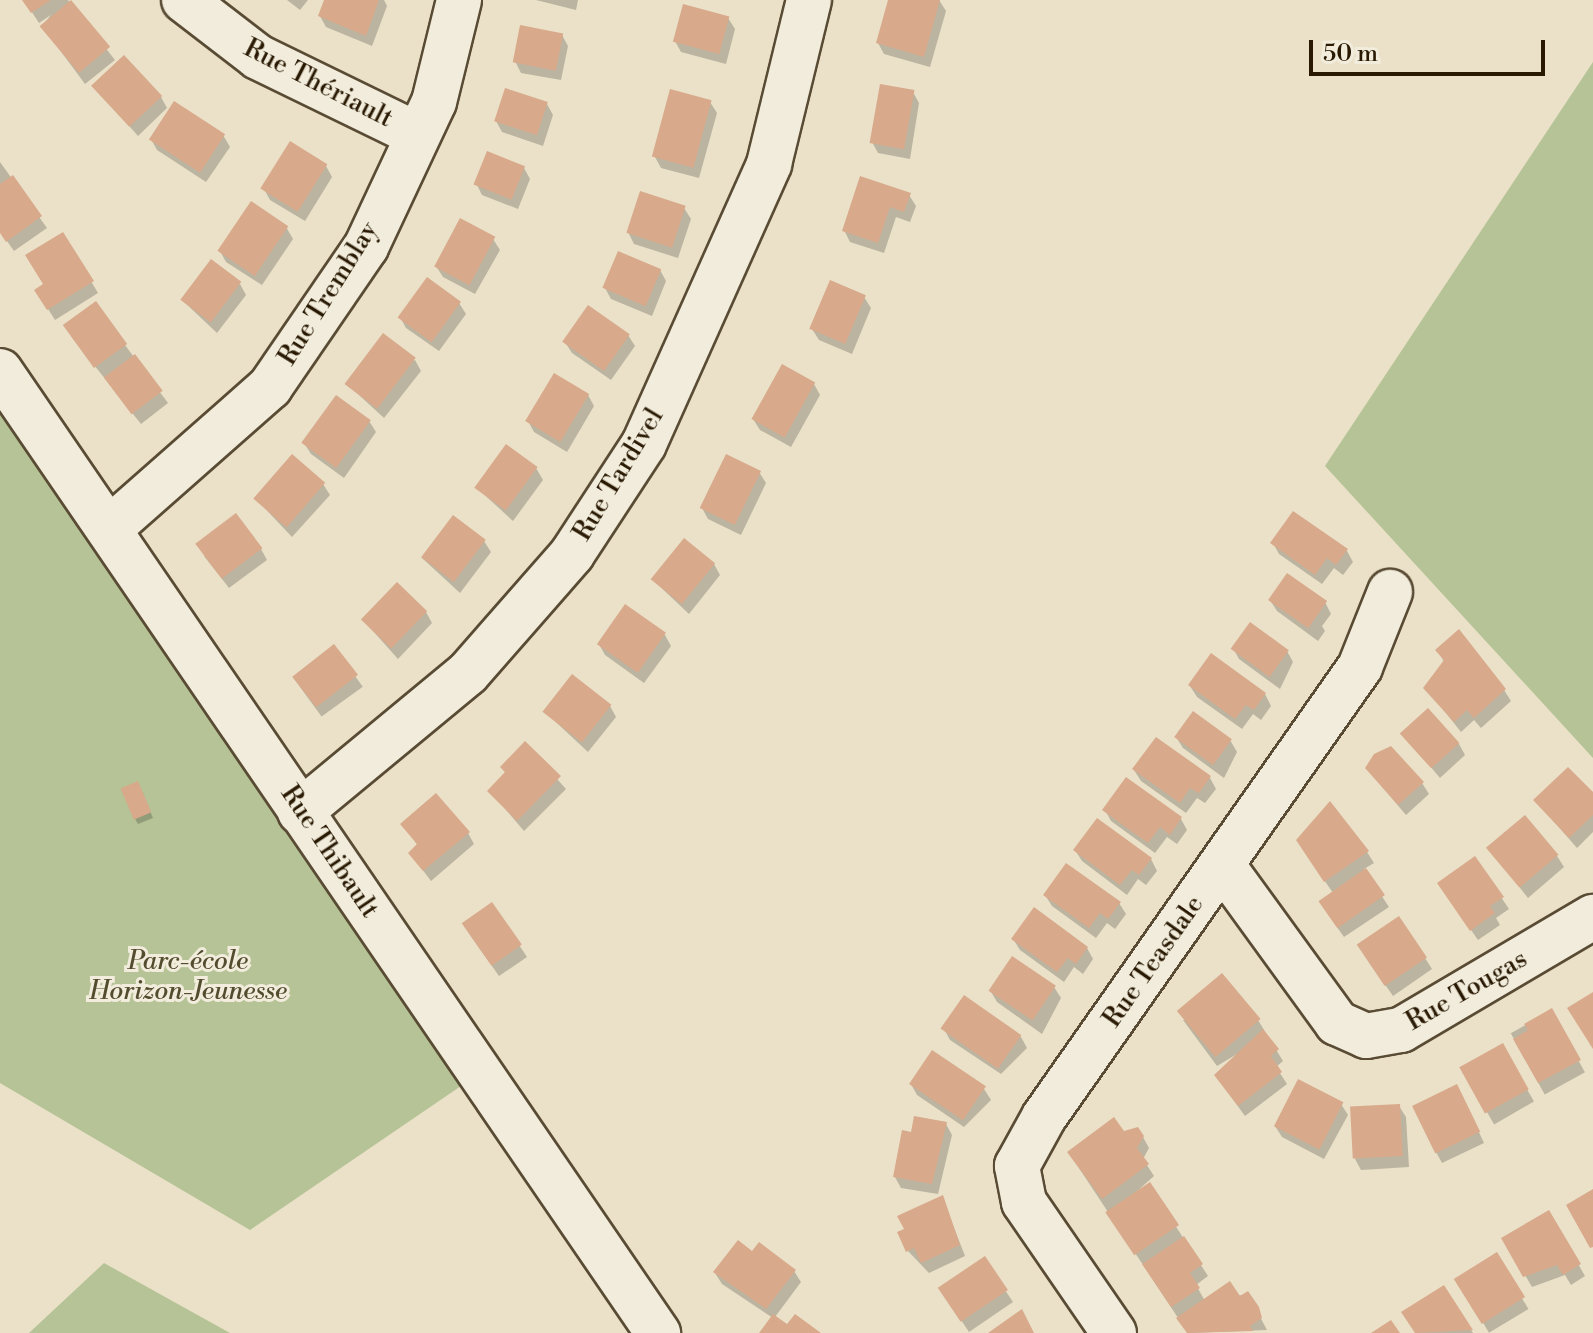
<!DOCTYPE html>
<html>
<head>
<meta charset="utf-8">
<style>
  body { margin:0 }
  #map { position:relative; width:1593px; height:1333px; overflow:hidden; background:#eae1c8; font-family:"Libre Bodoni",serif }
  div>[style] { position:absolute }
  .green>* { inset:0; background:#b6c396 }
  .shadow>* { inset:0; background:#0003; transform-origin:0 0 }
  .building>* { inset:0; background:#d8a98b; transform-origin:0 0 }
  .roads { filter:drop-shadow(2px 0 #594b34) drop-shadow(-2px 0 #594b34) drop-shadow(0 2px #594b34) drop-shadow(0 -2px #594b34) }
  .minor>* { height:44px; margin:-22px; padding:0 22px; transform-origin:22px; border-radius:22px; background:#f1ecdb }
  span { translate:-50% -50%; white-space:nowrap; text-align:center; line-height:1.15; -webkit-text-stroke:6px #f1ecdb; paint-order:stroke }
  .street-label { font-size:26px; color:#291903 }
  .park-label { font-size:26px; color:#534c2f; font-style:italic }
  .scale { position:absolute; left:1309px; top:40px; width:236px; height:36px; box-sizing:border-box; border:4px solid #291903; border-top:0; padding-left:10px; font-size:24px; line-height:28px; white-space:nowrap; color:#291903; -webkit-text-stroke:6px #f1ecdb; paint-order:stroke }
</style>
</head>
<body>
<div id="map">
  <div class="green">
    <i style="clip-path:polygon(1593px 62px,1593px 758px,1325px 466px)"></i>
    <i style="clip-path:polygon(0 374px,480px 1073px,250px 1230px,0 1083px)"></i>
    <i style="clip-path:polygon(104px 1263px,230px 1333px,29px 1333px)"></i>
  </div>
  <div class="shadow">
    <i style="clip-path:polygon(24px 0,68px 0,115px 60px,85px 84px,42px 26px,51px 15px,39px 23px)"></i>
    <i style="clip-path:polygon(287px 0,308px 0,300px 10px)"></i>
    <i style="clip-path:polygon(326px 0,384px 0,387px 6px,372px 46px,326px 27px,320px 16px)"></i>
    <i style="clip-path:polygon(536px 0,578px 0,576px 10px)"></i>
    <i style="clip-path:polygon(890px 0,939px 0,946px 11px,930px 67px,884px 54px,878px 43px)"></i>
    <i style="clip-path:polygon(728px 18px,735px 29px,726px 64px,681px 52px,675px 41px)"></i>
    <i style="clip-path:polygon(562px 35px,568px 46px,561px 80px,521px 73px,515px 61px)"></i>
    <i style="clip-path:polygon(94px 86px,161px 97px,167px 108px,138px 136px)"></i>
    <i style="clip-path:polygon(913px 92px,919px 103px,910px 159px,878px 153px,872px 142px)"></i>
    <i style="clip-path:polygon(710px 102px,717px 113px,699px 178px,661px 168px,655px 157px)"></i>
    <i style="clip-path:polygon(547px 104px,553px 115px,543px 146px,502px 132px,496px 121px)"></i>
    <i style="clip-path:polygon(223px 135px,230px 147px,206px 182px,157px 150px,151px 139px)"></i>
    <i style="clip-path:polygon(0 162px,47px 228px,14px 251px,0 231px)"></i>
    <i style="clip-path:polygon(326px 166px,332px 177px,305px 221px,270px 200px,264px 189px)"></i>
    <i style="clip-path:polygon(524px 168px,530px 179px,518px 209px,482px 195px,476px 183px)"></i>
    <i style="clip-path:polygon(909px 195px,916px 206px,910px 222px,896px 217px,884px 253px,850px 242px,844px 230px)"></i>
    <i style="clip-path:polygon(684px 208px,691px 219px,678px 258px,634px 244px,628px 232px)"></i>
    <i style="clip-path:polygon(286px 227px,293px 239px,262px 285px,226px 262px,220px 251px)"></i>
    <i style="clip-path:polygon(63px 234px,98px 293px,55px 320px,36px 290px,45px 285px)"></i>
    <i style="clip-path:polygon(493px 239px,500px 250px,475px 294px,443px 277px,436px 266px)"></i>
    <i style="clip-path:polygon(660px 270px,666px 281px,652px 316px,611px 299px,605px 288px)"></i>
    <i style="clip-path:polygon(240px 284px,246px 295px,217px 333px,182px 300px)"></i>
    <i style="clip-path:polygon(864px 297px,871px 308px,852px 354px,819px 340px,812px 329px)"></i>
    <i style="clip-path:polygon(459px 303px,466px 314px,439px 351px,406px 328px,400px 317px)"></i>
    <i style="clip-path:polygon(628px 335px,635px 346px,611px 380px,572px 353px,565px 342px)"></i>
    <i style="clip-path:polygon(71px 336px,125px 345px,168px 403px,141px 424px)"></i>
    <i style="clip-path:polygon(415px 360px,421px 371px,384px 418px,347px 384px)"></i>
    <i style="clip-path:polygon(814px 384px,820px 395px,791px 447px,760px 430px,753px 419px)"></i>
    <i style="clip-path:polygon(588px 395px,594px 406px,567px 452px,534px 432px,528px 421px)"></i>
    <i style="clip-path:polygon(369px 421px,376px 432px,344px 478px,311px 454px,304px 443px)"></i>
    <i style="clip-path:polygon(536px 468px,543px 480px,513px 521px,477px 488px)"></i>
    <i style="clip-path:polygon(759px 472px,766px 483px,741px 535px,708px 519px,702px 508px)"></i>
    <i style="clip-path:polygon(323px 484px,330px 495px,292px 537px,255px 498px)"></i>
    <i style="clip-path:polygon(484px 541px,491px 552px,460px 593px,422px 558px)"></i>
    <i style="clip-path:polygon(1273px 543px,1347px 551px,1353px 562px,1343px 575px,1334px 568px,1322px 584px,1279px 554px)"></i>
    <i style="clip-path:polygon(261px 549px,267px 560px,229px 588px,204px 556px)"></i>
    <i style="clip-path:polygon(714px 564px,720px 575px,689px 614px,653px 580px)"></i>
    <i style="clip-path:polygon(1270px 600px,1325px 602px,1331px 614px,1322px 626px,1325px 631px,1318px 641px,1277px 611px)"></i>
    <i style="clip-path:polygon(626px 607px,665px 635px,671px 646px,644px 683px,605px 655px,599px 644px)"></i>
    <i style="clip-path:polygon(426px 612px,432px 623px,398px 659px,364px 621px)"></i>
    <i style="left:334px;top:647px;width:49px;height:51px;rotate:54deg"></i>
    <i style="clip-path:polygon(1233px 648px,1287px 651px,1293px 662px,1280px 689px,1239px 659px)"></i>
    <i style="clip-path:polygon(1438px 651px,1504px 690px,1511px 701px,1481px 728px,1474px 720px,1461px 732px,1426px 688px,1444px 662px)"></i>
    <i style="clip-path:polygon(1190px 686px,1265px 694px,1271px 706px,1261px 720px,1253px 714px,1242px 729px,1197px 697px)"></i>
    <i style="clip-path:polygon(610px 706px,616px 717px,588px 752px,545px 712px)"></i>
    <i style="clip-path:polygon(1403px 734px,1459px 744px,1465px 755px,1440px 778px)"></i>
    <i style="clip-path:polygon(1176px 737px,1230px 740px,1237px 752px,1224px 778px,1183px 748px)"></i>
    <i style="clip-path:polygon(525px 743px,566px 789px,524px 831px,490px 791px,506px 774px,502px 768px)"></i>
    <i style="clip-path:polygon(1367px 769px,1422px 783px,1429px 794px,1406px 815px)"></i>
    <i style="clip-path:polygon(1134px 770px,1210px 778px,1216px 789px,1205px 803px,1197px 798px,1186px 813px,1141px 781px)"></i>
    <i style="clip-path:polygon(140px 788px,153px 818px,138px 824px,135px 819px)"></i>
    <i style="clip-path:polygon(1593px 795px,1593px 832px,1577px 848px,1536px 801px)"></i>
    <i style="clip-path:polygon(1105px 810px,1181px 819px,1187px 830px,1177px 844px,1167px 837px,1155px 853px,1111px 821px)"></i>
    <i style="clip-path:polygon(403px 824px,468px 833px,474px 844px,431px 881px,410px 853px,418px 846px)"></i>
    <i style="clip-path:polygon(1489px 848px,1557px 856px,1564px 867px,1528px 898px)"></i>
    <i style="clip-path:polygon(1075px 850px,1151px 859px,1157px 871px,1146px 885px,1138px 879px,1127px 895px,1082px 861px)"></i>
    <i style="clip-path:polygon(1305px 852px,1367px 852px,1374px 863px,1364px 869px,1389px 907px,1344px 937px,1327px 913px,1333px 893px)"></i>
    <i style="clip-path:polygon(1475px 858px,1509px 909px,1496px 918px,1500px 925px,1478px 940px,1446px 894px)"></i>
    <i style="clip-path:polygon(1045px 895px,1119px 903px,1126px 914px,1115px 929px,1107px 923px,1096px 938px,1052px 906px)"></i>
    <i style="clip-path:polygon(492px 904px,527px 957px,499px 976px,470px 935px)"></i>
    <i style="clip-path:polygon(1013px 939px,1087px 948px,1093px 959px,1083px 974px,1074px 967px,1064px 982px,1020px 950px)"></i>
    <i style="clip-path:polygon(1366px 957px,1425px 958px,1432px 969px,1393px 996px)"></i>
    <i style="clip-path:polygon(1054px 987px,1061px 998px,1042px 1034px,997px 1002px,990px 990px)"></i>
    <i style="clip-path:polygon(965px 998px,1021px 1037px,1027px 1048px,1001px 1074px,950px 1040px,944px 1029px)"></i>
    <i style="left:1551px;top:1011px;width:70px;height:46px;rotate:61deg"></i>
    <i style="clip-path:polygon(1183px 1020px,1258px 1020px,1283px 1061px,1276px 1067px,1287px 1084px,1245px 1116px,1223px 1086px,1242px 1051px,1217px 1066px)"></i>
    <i style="left:1502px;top:1046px;width:64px;height:46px;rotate:60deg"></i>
    <i style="clip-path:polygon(911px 1084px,984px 1089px,991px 1100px,964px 1127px,917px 1095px)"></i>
    <i style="clip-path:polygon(1463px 1098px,1484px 1143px,1442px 1163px,1436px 1152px)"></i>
    <i style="clip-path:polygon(1341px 1104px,1348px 1115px,1324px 1159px,1282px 1137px,1275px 1126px)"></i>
    <i style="clip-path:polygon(1399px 1106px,1406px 1117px,1409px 1167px,1361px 1170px,1355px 1159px)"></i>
    <i style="clip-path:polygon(946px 1124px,952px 1135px,938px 1194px,901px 1188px,895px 1177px,913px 1134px)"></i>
    <i style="clip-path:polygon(1124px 1133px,1143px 1137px,1149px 1148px,1143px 1159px,1154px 1176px,1125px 1202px,1149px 1185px,1208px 1276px,1196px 1285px,1205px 1301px,1248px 1294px,1267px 1330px,1188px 1333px,1069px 1153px)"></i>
    <i style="clip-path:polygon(942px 1197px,965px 1256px,929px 1273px,908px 1251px)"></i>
    <i style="clip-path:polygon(1549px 1213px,1585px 1276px,1571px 1285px,1565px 1275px,1532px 1287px,1504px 1239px)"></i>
    <i style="clip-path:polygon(753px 1254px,794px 1271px,801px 1282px,775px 1317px,788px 1327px,818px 1333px,762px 1333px,773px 1318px,722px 1284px,715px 1273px)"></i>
    <i style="left:1496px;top:1255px;width:63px;height:46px;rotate:59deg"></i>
    <i style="clip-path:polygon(984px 1259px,1013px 1302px,969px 1332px,947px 1299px)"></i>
    <i style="clip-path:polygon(1444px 1287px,1473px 1333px,1416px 1333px,1404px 1313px)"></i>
  </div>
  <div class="building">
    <i style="clip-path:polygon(22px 0,51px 0,31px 13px)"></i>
    <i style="left:71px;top:0;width:61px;height:41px;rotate:50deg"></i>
    <i style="clip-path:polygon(324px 0,379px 0,366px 36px,318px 16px)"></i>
    <i style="clip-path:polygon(888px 0,940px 0,924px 57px,876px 43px)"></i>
    <i style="left:683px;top:4px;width:48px;height:39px;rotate:15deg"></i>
    <i style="left:520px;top:25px;width:44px;height:38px;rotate:11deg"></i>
    <i style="left:124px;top:55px;width:56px;height:45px;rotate:47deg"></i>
    <i style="left:880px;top:84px;width:35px;height:60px;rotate:10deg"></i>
    <i style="left:505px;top:88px;width:45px;height:35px;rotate:18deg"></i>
    <i style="left:670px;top:89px;width:43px;height:70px;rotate:15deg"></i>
    <i style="left:174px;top:101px;width:61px;height:46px;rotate:33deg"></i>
    <i style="left:290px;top:141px;width:44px;height:56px;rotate:32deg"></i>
    <i style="left:487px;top:151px;width:41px;height:36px;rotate:22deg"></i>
    <i style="clip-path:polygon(13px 175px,42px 216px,6px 242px,0 233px,0 184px)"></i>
    <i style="clip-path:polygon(860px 176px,911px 193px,904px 212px,890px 207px,878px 243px,842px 231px)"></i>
    <i style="left:640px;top:191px;width:48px;height:44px;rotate:18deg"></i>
    <i style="left:251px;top:201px;width:45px;height:60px;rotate:34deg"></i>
    <i style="left:460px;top:218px;width:40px;height:55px;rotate:28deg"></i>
    <i style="clip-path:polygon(63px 232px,94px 281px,47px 310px,34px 290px,43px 284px,25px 255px)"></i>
    <i style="left:618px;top:251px;width:47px;height:40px;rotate:23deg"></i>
    <i style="left:211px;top:259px;width:38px;height:51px;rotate:37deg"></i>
    <i style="left:427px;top:277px;width:42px;height:50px;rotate:36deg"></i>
    <i style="left:830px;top:280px;width:39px;height:53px;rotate:23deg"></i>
    <i style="left:96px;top:301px;width:53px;height:41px;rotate:54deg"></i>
    <i style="left:588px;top:305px;width:51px;height:45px;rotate:35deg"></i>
    <i style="left:383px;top:333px;width:41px;height:64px;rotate:37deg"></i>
    <i style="left:135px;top:354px;width:46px;height:39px;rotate:53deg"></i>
    <i style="left:782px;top:364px;width:38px;height:63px;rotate:29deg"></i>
    <i style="left:554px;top:373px;width:41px;height:56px;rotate:31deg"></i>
    <i style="left:336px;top:395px;width:43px;height:59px;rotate:36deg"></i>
    <i style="left:506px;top:444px;width:39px;height:54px;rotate:36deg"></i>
    <i style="left:292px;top:454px;width:44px;height:59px;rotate:41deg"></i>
    <i style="left:726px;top:454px;width:39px;height:60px;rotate:26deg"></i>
    <i style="clip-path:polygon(1293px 511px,1348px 549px,1336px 565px,1327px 558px,1315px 575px,1270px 543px)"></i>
    <i style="left:236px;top:513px;width:44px;height:51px;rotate:53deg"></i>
    <i style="left:453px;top:515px;width:41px;height:53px;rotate:37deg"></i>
    <i style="left:684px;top:538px;width:40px;height:53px;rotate:39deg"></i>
    <i style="left:1287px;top:573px;width:49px;height:33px;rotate:35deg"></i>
    <i style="left:397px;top:582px;width:42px;height:52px;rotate:44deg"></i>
    <i style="left:625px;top:604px;width:50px;height:49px;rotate:35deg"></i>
    <i style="left:1250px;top:622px;width:48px;height:33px;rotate:36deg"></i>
    <i style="clip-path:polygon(1459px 629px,1506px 689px,1474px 718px,1467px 710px,1454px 722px,1423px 688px,1444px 660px,1435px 650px)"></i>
    <i style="left:334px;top:644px;width:39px;height:53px;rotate:52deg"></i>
    <i style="clip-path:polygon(1211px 653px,1266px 693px,1254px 710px,1246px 705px,1235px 719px,1188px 685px)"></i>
    <i style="left:572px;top:674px;width:50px;height:48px;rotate:38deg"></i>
    <i style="left:1428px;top:708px;width:47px;height:38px;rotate:48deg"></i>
    <i style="left:1193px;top:711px;width:48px;height:32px;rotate:36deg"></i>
    <i style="clip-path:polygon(1156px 737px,1211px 776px,1199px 793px,1190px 788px,1180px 803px,1132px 769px)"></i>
    <i style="clip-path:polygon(525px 741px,561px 776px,517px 821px,487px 791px,505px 772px,500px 767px)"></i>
    <i style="clip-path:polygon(1391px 746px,1424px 782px,1398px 805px,1365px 768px,1374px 754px)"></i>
    <i style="clip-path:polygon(1568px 767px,1593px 792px,1593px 815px,1569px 838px,1533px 800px)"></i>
    <i style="clip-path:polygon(1126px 777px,1182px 817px,1170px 835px,1160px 827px,1148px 843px,1102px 810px)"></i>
    <i style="left:138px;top:781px;width:34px;height:19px;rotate:67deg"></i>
    <i style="clip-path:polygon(436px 793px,470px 832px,423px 871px,408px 853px,417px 844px,400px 824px)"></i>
    <i style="clip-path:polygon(1330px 801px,1369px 851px,1324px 882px,1296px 840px)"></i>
    <i style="left:1525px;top:815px;width:52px;height:51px;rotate:50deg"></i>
    <i style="clip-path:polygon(1097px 818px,1152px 858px,1139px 875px,1132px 870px,1120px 885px,1073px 850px)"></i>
    <i style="clip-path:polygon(1475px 856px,1504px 897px,1490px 906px,1495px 913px,1470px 931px,1437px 883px)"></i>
    <i style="clip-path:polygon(1066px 863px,1121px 902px,1108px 919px,1100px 913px,1089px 928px,1043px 895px)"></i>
    <i style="left:1366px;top:868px;width:33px;height:58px;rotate:55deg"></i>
    <i style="left:492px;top:902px;width:52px;height:37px;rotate:55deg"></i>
    <i style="clip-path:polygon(1034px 907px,1088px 947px,1076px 964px,1068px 958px,1057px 972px,1011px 939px)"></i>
    <i style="left:1399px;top:916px;width:50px;height:51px;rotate:56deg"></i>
    <i style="left:1012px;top:956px;width:53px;height:42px;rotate:34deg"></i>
    <i style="left:1222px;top:973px;width:60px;height:59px;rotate:50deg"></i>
    <i style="clip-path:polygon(1593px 992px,1593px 1049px,1567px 1008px)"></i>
    <i style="left:964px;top:995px;width:70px;height:41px;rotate:35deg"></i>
    <i style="clip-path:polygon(1552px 1008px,1581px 1060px,1538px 1083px,1513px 1039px,1528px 1030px,1524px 1024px)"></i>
    <i style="clip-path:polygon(1263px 1029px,1279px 1049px,1271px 1056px,1282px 1072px,1238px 1106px,1214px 1075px)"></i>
    <i style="left:1503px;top:1043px;width:53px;height:50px;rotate:61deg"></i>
    <i style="left:932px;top:1050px;width:65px;height:41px;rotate:34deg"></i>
    <i style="left:1298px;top:1079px;width:51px;height:53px;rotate:27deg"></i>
    <i style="left:1457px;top:1084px;width:53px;height:50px;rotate:64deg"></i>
    <i style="left:1400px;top:1104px;width:52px;height:50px;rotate:87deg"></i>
    <i style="clip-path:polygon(914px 1116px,947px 1122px,932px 1184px,893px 1177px,902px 1130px,911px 1132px)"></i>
    <i style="clip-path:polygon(1114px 1117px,1124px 1131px,1138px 1127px,1144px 1136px,1137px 1148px,1149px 1164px,1102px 1199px,1067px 1152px)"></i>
    <i style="left:1150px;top:1182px;width:52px;height:54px;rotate:56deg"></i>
    <i style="clip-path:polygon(1593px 1189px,1593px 1247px,1590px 1248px,1566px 1205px)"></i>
    <i style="clip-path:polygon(943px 1195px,960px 1245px,921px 1263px,914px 1248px,906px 1252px,897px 1232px,904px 1229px,897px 1216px)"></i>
    <i style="clip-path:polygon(1549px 1210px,1581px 1264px,1563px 1275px,1557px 1265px,1523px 1277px,1501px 1238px)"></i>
    <i style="clip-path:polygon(1184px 1236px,1203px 1264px,1190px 1273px,1200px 1288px,1171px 1307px,1142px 1264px)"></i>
    <i style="clip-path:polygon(738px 1240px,752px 1251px,759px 1242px,796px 1270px,766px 1309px,713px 1272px)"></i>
    <i style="left:1497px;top:1252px;width:53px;height:51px;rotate:58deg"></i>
    <i style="left:985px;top:1256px;width:41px;height:57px;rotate:56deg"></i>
    <i style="clip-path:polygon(1230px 1281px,1240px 1296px,1248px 1291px,1259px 1307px,1262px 1318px,1250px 1326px,1253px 1331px,1187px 1333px,1176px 1318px)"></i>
    <i style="clip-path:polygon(1444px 1285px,1473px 1330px,1415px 1333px,1401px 1312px)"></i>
    <i style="clip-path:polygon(1022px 1309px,1034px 1333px,988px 1333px)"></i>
    <i style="clip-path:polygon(773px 1314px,787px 1324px,795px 1314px,821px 1333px,759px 1333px)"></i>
    <i style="clip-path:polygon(1391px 1320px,1400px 1333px,1371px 1333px)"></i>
  </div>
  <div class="roads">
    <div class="minor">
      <i style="left:184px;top:0;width:93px;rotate:37.6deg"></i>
      <i style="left:258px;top:57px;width:176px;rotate:26deg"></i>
      <i style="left:0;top:371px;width:1166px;rotate:55.63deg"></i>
      <i style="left:109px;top:529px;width:215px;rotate:-41.4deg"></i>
      <i style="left:270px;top:387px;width:170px;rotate:-55.6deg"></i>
      <i style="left:366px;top:247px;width:160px;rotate:-64.9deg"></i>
      <i style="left:434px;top:102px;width:105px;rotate:-76.2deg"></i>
      <i style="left:300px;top:812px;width:218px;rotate:-39.6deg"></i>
      <i style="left:468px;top:673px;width:158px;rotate:-48.8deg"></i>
      <i style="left:572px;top:554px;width:131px;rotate:-56.8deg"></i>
      <i style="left:644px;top:444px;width:307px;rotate:-65.9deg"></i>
      <i style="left:769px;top:164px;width:169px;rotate:-76.3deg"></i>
      <i style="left:1223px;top:866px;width:194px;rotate:54deg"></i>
      <i style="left:1337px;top:1023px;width:32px;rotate:24deg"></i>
      <i style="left:1366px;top:1036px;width:36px;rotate:-10deg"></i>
      <i style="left:1401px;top:1030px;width:223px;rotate:-30.5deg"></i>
      <i style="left:1114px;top:1333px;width:159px;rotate:-124.5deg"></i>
      <i style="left:1024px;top:1202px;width:37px;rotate:-101deg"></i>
      <i style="left:1017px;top:1166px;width:56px;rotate:-61.1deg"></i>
      <i style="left:1044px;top:1117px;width:550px;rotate:-54.92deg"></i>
      <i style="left:1360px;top:667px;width:81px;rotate:-68.2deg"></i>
    </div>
  </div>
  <div class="street-label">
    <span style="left:318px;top:84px;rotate:27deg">Rue Thériault</span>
    <span style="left:329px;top:294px;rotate:-58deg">Rue Tremblay</span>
    <span style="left:619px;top:475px;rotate:-59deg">Rue Tardivel</span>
    <span style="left:329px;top:852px;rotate:56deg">Rue Thibault</span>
    <span style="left:1154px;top:962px;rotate:-55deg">Rue Teasdale</span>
    <span style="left:1467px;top:991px;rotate:-30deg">Rue Tougas</span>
  </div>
  <div class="park-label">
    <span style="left:188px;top:977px">Parc-école<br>Horizon-Jeunesse</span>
  </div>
  <div class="scale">50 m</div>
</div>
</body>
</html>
